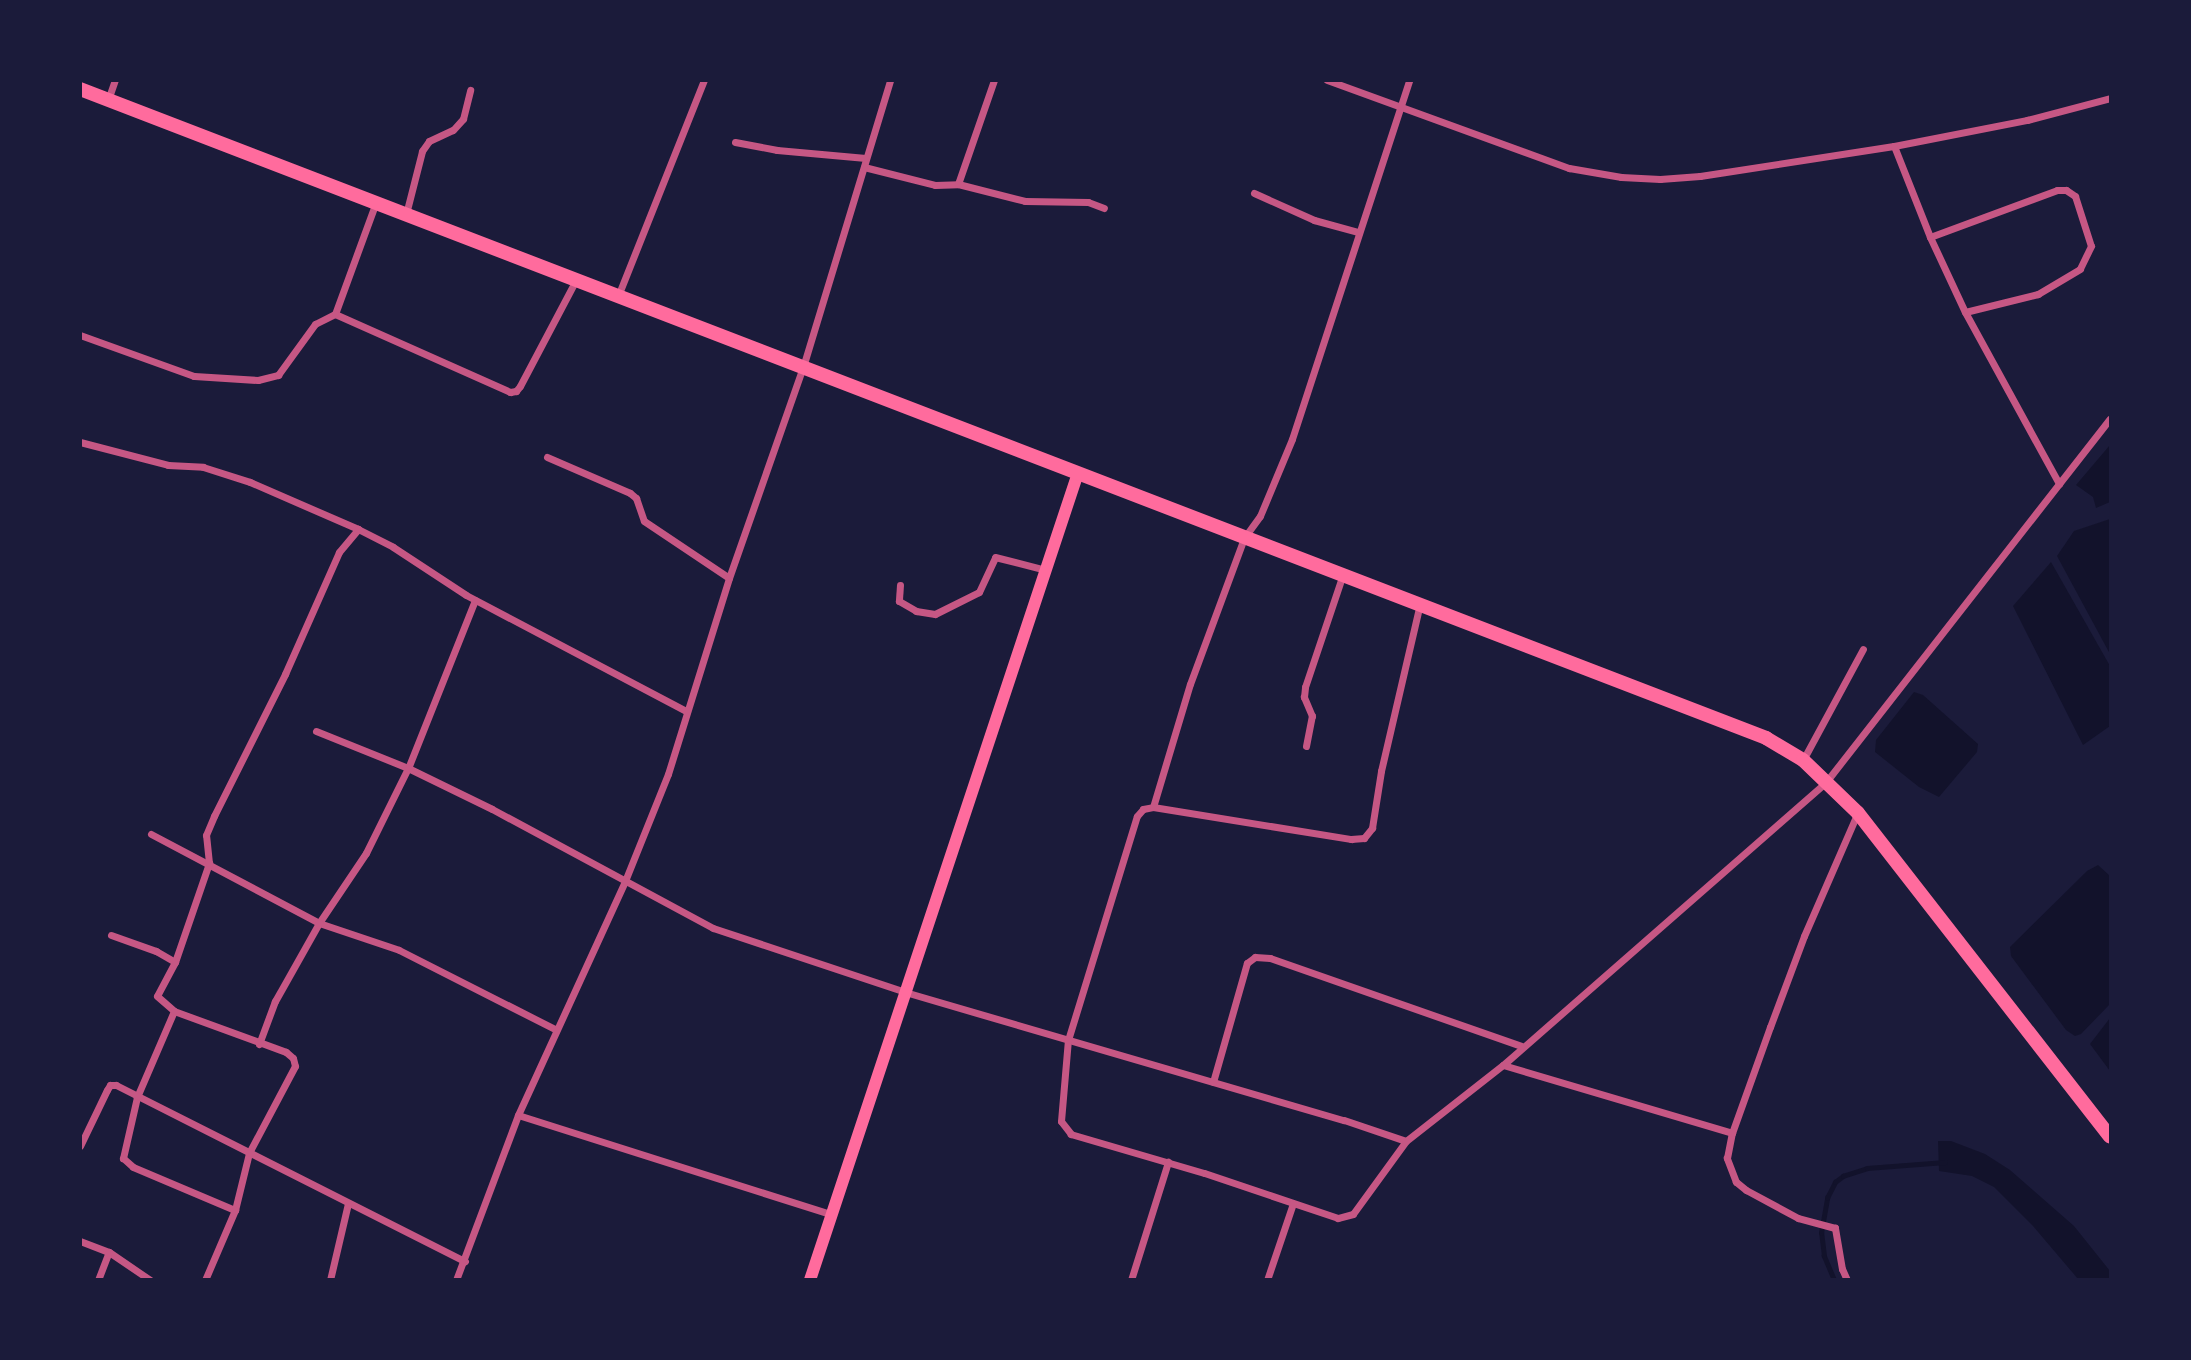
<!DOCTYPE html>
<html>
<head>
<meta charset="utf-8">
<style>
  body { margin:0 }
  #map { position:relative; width:2191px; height:1360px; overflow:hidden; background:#1b1b3a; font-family:"Work Sans",sans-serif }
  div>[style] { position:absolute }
  .water>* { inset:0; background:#12122b }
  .stream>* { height:4.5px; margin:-2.25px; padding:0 2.25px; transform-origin:2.25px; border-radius:2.25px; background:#12122b }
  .minor>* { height:7px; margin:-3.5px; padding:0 3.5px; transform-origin:3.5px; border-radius:3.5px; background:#c65784 }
  .secondary>* { height:12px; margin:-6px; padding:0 6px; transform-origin:6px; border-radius:6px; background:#ff6b9d }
  .trunk>* { height:14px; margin:-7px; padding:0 7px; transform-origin:7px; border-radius:7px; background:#ff6b9d }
  span { translate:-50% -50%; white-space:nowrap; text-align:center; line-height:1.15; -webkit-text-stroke:7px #1b1b3a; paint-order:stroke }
  .frame { position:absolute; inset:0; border:82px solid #1b1b3a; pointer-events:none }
</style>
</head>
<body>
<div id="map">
  <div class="water">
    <i style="clip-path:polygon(2110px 445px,2110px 502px,2096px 508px,2093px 497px,2076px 485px)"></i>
    <i style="clip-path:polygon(2110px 519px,2110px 654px,2057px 556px,2074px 531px)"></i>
    <i style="clip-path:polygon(2051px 562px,2110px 666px,2110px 726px,2083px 745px,2013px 606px)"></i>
    <i style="clip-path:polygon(1914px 692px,1923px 695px,1978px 744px,1977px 752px,1939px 797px,1919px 787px,1875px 752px,1876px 740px)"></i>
    <i style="clip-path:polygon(2098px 865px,2110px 876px,2110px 1004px,2081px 1034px,2075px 1036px,2066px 1030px,2011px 956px,2010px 947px,2087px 871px)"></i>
    <i style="clip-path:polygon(2110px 1018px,2110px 1071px,2090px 1044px)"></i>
    <i style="clip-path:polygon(1951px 1141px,1985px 1154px,2010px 1170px,2074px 1226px,2110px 1271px,2110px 1279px,2078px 1279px,2033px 1226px,1994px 1187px,1972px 1176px,1939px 1171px,1938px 1141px)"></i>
  </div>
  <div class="stream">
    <i style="left:1834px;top:1280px;width:26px;rotate:-113deg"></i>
    <i style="left:1824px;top:1256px;width:23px;rotate:-97deg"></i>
    <i style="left:1821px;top:1233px;width:36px;rotate:-80deg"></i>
    <i style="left:1827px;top:1198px;width:18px;rotate:-63deg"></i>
    <i style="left:1835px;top:1182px;width:10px;rotate:-37deg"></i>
    <i style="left:1843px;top:1176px;width:25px;rotate:-18deg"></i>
    <i style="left:1867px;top:1168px;width:78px;rotate:-4.4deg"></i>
  </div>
  <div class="minor">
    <i style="left:1327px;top:80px;width:258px;rotate:20deg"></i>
    <i style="left:1569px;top:168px;width:53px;rotate:9.8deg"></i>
    <i style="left:1621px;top:177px;width:39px;rotate:3deg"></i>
    <i style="left:1660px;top:179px;width:40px;rotate:-4.3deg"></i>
    <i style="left:1700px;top:176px;width:196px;rotate:-8.8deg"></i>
    <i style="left:1894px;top:146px;width:136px;rotate:-11.1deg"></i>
    <i style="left:2027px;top:120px;width:86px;rotate:-14.8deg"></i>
    <i style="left:108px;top:100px;width:21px;rotate:-71deg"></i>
    <i style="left:735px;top:142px;width:43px;rotate:10.8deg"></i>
    <i style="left:777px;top:150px;width:89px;rotate:5.1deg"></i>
    <i style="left:1894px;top:146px;width:98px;rotate:68.4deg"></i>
    <i style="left:1930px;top:237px;width:83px;rotate:65deg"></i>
    <i style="left:1965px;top:312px;width:196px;rotate:61.3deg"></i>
    <i style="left:864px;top:167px;width:73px;rotate:14.2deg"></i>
    <i style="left:935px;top:185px;width:23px;rotate:-2deg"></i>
    <i style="left:958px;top:184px;width:69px;rotate:14.2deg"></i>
    <i style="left:1025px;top:201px;width:63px;rotate:0.9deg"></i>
    <i style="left:1088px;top:202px;width:17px;rotate:21deg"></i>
    <i style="left:958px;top:184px;width:110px;rotate:-70.9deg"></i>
    <i style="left:1254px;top:193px;width:66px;rotate:24.2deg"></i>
    <i style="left:1314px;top:220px;width:46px;rotate:15.3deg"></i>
    <i style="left:376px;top:202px;width:119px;rotate:110.1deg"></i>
    <i style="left:335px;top:314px;width:192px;rotate:24deg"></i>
    <i style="left:510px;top:392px;width:6px;rotate:-9deg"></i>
    <i style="left:516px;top:391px;width:6px;rotate:-51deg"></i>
    <i style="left:520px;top:386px;width:120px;rotate:-62.2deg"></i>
    <i style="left:406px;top:214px;width:65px;rotate:-75.7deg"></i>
    <i style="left:422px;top:151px;width:12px;rotate:-55deg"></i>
    <i style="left:429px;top:141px;width:26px;rotate:-25deg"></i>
    <i style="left:453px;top:130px;width:15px;rotate:-48deg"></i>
    <i style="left:463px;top:119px;width:30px;rotate:-76deg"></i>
    <i style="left:1930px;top:237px;width:135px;rotate:-20.3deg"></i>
    <i style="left:2057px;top:190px;width:9px"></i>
    <i style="left:2066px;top:190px;width:11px;rotate:34deg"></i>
    <i style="left:2075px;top:196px;width:52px;rotate:72.3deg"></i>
    <i style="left:2091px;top:246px;width:25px;rotate:116deg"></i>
    <i style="left:2080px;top:269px;width:49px;rotate:149.2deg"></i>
    <i style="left:2038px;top:294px;width:75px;rotate:166.1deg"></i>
    <i style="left:618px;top:296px;width:232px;rotate:-68.3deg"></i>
    <i style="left:80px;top:335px;width:121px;rotate:19.8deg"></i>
    <i style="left:194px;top:376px;width:64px;rotate:3.6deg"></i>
    <i style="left:258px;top:380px;width:21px;rotate:-14deg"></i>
    <i style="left:278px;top:375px;width:63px;rotate:-54deg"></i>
    <i style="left:315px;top:324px;width:22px;rotate:-27deg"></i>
    <i style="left:80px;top:442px;width:91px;rotate:14.6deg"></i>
    <i style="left:168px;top:465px;width:35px;rotate:3deg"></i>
    <i style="left:203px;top:467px;width:49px;rotate:17.7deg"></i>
    <i style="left:250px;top:482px;width:118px;rotate:23.5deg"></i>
    <i style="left:547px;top:457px;width:90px;rotate:23.4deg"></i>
    <i style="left:630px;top:493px;width:8px;rotate:40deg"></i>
    <i style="left:636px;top:498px;width:24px;rotate:71deg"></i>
    <i style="left:644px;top:521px;width:102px;rotate:33.8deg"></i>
    <i style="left:900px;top:585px;width:16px;rotate:94deg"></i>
    <i style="left:899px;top:601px;width:20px;rotate:30deg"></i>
    <i style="left:916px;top:611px;width:19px;rotate:9deg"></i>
    <i style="left:935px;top:614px;width:49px;rotate:-26.6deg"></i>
    <i style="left:979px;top:592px;width:38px;rotate:-65deg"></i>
    <i style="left:995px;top:557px;width:53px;rotate:14.3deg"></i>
    <i style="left:475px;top:600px;width:181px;rotate:111.7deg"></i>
    <i style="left:408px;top:768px;width:95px;rotate:116.3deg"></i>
    <i style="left:366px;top:853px;width:84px;rotate:123.9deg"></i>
    <i style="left:319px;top:923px;width:84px;rotate:18.6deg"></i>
    <i style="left:399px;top:950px;width:175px;rotate:26.9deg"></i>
    <i style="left:316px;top:731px;width:99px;rotate:21.9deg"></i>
    <i style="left:408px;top:768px;width:93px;rotate:26deg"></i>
    <i style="left:492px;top:809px;width:251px;rotate:28.3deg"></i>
    <i style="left:713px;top:928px;width:202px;rotate:18.4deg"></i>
    <i style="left:905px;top:992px;width:457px;rotate:16.3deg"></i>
    <i style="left:1344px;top:1120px;width:65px;rotate:18.7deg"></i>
    <i style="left:1406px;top:1141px;width:123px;rotate:-38.1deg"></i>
    <i style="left:1503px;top:1065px;width:429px;rotate:-41.2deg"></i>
    <i style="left:1826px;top:782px;width:461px;rotate:-52deg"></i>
    <i style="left:1306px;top:746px;width:31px;rotate:-79deg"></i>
    <i style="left:1312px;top:716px;width:21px;rotate:-113deg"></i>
    <i style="left:1304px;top:697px;width:10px;rotate:-84deg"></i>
    <i style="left:1305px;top:687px;width:119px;rotate:-71.4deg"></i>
    <i style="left:1803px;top:760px;width:126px;rotate:-61.6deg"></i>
    <i style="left:1153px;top:807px;width:128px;rotate:-73.3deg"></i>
    <i style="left:1190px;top:684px;width:156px;rotate:-69.7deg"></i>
    <i style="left:1244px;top:538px;width:27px;rotate:-54deg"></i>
    <i style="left:1260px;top:516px;width:83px;rotate:-67.4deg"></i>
    <i style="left:1292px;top:439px;width:378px;rotate:-71.9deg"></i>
    <i style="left:151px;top:834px;width:190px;rotate:27.9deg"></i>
    <i style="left:319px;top:923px;width:90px;rotate:119.4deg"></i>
    <i style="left:275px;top:1001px;width:46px;rotate:110.4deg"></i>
    <i style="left:111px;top:935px;width:48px;rotate:19.6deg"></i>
    <i style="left:156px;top:951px;width:22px;rotate:30deg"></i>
    <i style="left:175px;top:962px;width:38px;rotate:118deg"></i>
    <i style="left:157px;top:996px;width:23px;rotate:41deg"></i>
    <i style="left:174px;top:1011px;width:94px;rotate:113.3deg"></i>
    <i style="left:137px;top:1097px;width:63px;rotate:102.9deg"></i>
    <i style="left:123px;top:1158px;width:13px;rotate:42deg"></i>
    <i style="left:133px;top:1167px;width:111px;rotate:22.9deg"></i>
    <i style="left:175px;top:962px;width:105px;rotate:-71deg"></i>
    <i style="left:209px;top:863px;width:28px;rotate:-96deg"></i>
    <i style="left:206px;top:835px;width:21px;rotate:-67deg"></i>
    <i style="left:214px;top:816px;width:159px;rotate:-63.4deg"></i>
    <i style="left:285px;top:674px;width:133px;rotate:-66.1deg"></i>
    <i style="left:339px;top:552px;width:30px;rotate:-50deg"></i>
    <i style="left:358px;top:529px;width:39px;rotate:27deg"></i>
    <i style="left:393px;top:547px;width:87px;rotate:33.3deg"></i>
    <i style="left:466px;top:595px;width:249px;rotate:27.8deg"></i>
    <i style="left:174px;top:1011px;width:119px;rotate:20.1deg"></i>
    <i style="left:286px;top:1052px;width:9px;rotate:41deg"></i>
    <i style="left:293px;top:1058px;width:8px;rotate:76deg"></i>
    <i style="left:295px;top:1066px;width:98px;rotate:117.9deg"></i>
    <i style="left:249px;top:1153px;width:59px;rotate:103.8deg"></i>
    <i style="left:235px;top:1210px;width:76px;rotate:113.2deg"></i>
    <i style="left:1503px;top:1065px;width:239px;rotate:16.5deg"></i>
    <i style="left:1213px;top:1082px;width:124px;rotate:-74.1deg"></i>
    <i style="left:1247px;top:963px;width:10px;rotate:-37deg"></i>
    <i style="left:1255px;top:957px;width:15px;rotate:4deg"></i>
    <i style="left:1270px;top:958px;width:266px;rotate:19.3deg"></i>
    <i style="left:518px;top:1115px;width:328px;rotate:17.6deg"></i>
    <i style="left:1406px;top:1141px;width:90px;rotate:126deg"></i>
    <i style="left:1353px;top:1214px;width:16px;rotate:165deg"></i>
    <i style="left:1338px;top:1218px;width:141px;rotate:-161.4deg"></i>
    <i style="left:1204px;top:1173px;width:139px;rotate:-163.7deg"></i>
    <i style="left:1071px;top:1134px;width:16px;rotate:-128deg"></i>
    <i style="left:1061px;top:1121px;width:81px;rotate:-85.1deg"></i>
    <i style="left:1068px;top:1040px;width:234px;rotate:-72.9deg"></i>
    <i style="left:1137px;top:816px;width:9px;rotate:-49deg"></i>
    <i style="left:1143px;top:809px;width:10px;rotate:-11deg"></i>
    <i style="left:1153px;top:807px;width:201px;rotate:9.2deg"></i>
    <i style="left:1351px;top:839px;width:13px;rotate:-4deg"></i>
    <i style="left:1364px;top:838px;width:13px;rotate:-51deg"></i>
    <i style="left:1372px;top:828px;width:58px;rotate:-81deg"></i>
    <i style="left:1381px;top:771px;width:171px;rotate:-76.9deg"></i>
    <i style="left:80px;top:1146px;width:62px;rotate:-64.3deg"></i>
    <i style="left:107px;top:1090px;width:6px;rotate:-59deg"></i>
    <i style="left:110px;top:1085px;width:6px"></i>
    <i style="left:116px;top:1085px;width:391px;rotate:26.8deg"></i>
    <i style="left:80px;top:1241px;width:31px;rotate:21deg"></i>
    <i style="left:109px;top:1252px;width:50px;rotate:34.3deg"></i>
    <i style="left:98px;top:1280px;width:30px;rotate:-69deg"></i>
    <i style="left:330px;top:1280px;width:79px;rotate:-76.8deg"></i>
    <i style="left:456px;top:1280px;width:176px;rotate:-69.4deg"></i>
    <i style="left:518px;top:1115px;width:257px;rotate:-65.4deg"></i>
    <i style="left:625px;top:881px;width:115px;rotate:-68.1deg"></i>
    <i style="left:668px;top:774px;width:205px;rotate:-72.7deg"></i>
    <i style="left:729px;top:578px;width:224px;rotate:-70.7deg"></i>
    <i style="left:803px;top:367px;width:300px;rotate:-73.1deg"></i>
    <i style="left:1131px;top:1280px;width:124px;rotate:-72.6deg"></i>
    <i style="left:1267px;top:1280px;width:81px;rotate:-71.3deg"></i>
    <i style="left:1847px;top:1280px;width:12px;rotate:-114deg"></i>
    <i style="left:1842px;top:1269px;width:42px;rotate:-99.7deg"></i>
    <i style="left:1835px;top:1228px;width:38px;rotate:-165deg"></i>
    <i style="left:1798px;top:1218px;width:59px;rotate:-151.7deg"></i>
    <i style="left:1746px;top:1190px;width:13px;rotate:-141deg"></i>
    <i style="left:1736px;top:1182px;width:26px;rotate:-111deg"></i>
    <i style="left:1727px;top:1158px;width:25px;rotate:-79deg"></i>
    <i style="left:1732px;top:1133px;width:113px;rotate:-70.3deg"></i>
    <i style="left:1770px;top:1027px;width:97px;rotate:-69.5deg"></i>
    <i style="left:1804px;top:936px;width:133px;rotate:-66.5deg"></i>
  </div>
  <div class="secondary">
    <i style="left:810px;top:1280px;width:850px;rotate:-71.63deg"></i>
  </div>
  <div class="trunk">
    <i style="left:80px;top:89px;width:1807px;rotate:21.05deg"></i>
    <i style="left:1766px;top:738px;width:43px;rotate:30.7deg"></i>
    <i style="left:1803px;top:760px;width:76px;rotate:43.9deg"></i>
    <i style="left:1858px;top:813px;width:410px;rotate:52.1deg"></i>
  </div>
  <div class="frame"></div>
</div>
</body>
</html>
